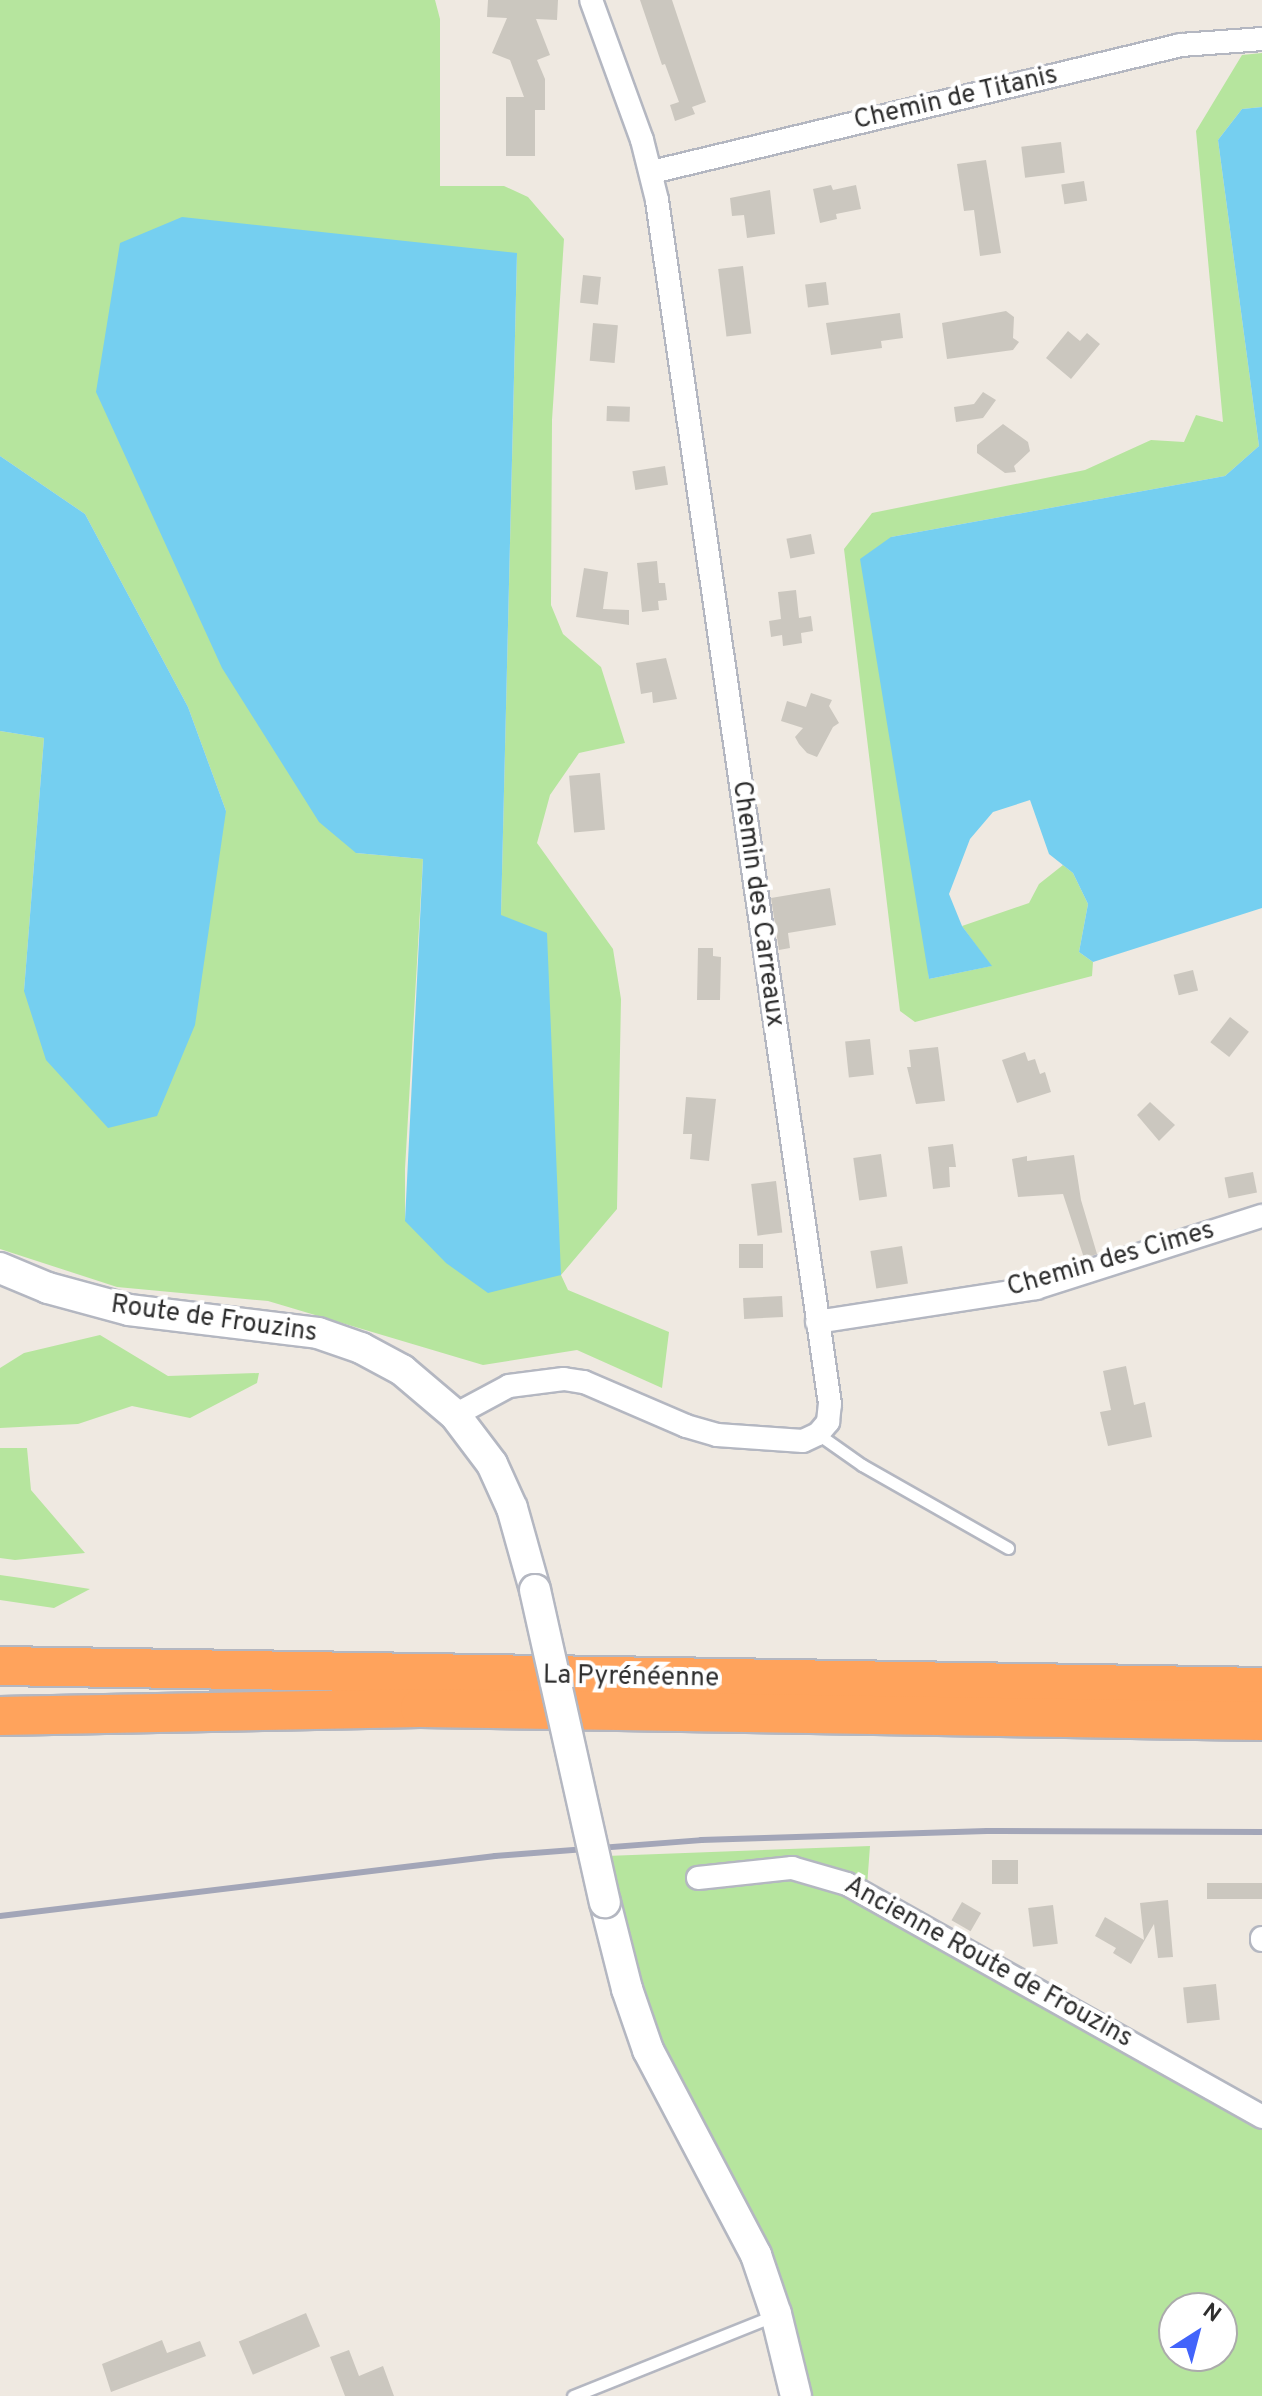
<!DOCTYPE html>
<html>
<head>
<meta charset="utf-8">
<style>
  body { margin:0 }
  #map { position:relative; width:1262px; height:2396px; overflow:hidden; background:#efe9e1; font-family:Overpass,sans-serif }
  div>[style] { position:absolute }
  .green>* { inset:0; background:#b6e59e }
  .water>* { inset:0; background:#75cff0 }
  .building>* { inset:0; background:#cbc7bf; transform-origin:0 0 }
  .roads { filter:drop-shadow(2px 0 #b4b7c1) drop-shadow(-2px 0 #b4b7c1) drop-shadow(0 2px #b4b7c1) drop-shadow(0 -2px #b4b7c1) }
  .service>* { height:11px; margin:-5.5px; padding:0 5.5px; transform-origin:5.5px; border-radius:5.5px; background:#fff }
  .minor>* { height:22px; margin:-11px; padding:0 11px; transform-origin:11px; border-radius:11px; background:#fff }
  .secondary>* { height:30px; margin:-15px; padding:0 15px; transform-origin:15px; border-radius:15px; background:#fff }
  .motorway>* { height:38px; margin:-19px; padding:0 19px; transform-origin:19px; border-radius:19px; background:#ffa35c }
  .rail>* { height:6px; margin:-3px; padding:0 3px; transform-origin:3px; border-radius:3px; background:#a3a6b8 }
  .bridges { filter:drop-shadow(2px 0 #b4b7c1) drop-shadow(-2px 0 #b4b7c1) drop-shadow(0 2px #b4b7c1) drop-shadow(0 -2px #b4b7c1) }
  .secondary-bridge>* { height:30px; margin:-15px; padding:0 15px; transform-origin:15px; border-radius:15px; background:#fff }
  span { translate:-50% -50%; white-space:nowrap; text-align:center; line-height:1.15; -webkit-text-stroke:8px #fff; paint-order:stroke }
  .street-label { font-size:26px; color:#2e2e2e }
  .north { position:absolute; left:1158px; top:2292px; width:80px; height:80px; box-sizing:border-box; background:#fff; border:2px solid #ababab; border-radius:50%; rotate:36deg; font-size:22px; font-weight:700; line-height:32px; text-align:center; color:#2e2e2e }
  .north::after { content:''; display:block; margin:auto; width:28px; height:36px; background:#4264fb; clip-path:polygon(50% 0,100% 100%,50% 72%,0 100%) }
</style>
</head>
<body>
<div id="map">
  <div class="green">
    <i style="clip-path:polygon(evenodd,0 0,435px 0,440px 19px,440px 186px,504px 186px,528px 197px,564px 239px,552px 420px,551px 605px,563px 634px,601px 667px,625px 743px,579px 753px,550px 795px,537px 843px,613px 949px,621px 999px,617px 1209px,561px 1275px,568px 1290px,669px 1332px,662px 1388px,577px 1350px,483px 1365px,268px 1301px,117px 1287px,0 1249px,0 731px,44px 738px,24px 991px,226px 811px,188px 707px,85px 514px,0 456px,0 0,517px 254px,501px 915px,405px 1221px,405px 1169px,423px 859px,356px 853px,517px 254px)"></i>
    <i style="clip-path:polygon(1262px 53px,1262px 107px,1242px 109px,1218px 140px,1259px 446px,1225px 476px,891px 537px,929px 979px,991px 966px,962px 926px,1029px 903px,1039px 884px,1063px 865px,1073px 873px,1088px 904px,1079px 952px,1093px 962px,1092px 976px,915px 1022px,900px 1011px,844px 549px,872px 513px,1085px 470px,1151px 440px,1184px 442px,1196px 415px,1223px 422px,1196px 131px,1242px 55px)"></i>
    <i style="clip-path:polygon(100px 1335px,168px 1376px,259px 1373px,257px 1383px,190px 1418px,132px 1406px,78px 1424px,0 1428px,0 1368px,24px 1353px)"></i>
    <i style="clip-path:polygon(0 1448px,27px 1448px,31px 1490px,85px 1553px,15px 1560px,0 1558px)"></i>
    <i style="clip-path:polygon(0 1575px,21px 1578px,90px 1589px,54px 1608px,0 1600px)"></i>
    <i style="clip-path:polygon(evenodd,870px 1846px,866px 1900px,1166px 2071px,1262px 2130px,1262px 2396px,808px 2396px,645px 2011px,606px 1856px,870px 1846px,1174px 2308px,1222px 2308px,1222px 2356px,1174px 2356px,1174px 2308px)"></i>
  </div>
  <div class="water">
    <i style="clip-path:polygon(1262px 107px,1262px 908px,1093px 962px,1079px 952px,1088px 904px,1073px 873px,1049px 854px,1030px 800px,993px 812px,970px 839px,949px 894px,962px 926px,992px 966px,929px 979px,860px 559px,891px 537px,1225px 476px,1259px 446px,1218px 140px,1242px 109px)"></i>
    <i style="clip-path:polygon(182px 217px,517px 253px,501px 915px,547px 933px,561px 1275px,488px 1293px,446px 1263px,405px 1221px,423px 859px,356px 853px,319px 822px,222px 668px,96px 392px,120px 243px)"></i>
    <i style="clip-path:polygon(0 456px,85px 514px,188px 707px,226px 811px,195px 1025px,157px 1116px,108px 1128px,46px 1060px,24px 991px,44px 738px,0 731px)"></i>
  </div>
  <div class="building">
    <i style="clip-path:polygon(488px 0,558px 0,557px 20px,536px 19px,550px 55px,537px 60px,545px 79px,545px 110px,535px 110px,535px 156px,506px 156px,506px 97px,524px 97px,510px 60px,492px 53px,507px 18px,487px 17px)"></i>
    <i style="clip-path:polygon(640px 0,672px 0,706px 102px,692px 107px,695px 114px,675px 121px,670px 105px,679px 102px,665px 64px,662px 65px)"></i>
    <i style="left:1061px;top:142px;width:31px;height:40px;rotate:83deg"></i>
    <i style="clip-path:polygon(986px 160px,1001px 253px,980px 256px,974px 210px,964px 211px,957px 164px)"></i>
    <i style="left:1084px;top:181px;width:20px;height:23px;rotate:81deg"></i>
    <i style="clip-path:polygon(831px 185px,833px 190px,856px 185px,861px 209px,836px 214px,837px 219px,820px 223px,813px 189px)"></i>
    <i style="clip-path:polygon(770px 190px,775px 234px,747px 238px,744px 215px,732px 216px,730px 198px)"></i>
    <i style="left:743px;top:266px;width:68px;height:25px;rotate:83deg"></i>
    <i style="left:583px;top:275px;width:18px;height:28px;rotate:6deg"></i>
    <i style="left:826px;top:282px;width:23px;height:21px;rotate:83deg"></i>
    <i style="clip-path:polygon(1006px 311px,1014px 317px,1013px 338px,1019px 342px,1013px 350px,947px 359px,942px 323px)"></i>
    <i style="clip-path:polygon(900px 313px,903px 338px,881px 341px,882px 348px,831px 355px,826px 323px)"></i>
    <i style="left:593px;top:323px;width:25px;height:38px;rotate:5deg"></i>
    <i style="clip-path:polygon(1068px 331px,1080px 341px,1087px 333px,1100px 344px,1071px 379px,1046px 358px)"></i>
    <i style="clip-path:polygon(983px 392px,996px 400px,983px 418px,956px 422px,954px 407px,974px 404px)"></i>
    <i style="left:607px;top:406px;width:23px;height:15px;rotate:2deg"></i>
    <i style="clip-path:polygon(1003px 424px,1028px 442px,1030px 451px,1014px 466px,1016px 472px,1005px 473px,977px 453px,977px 445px)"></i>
    <i style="left:665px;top:466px;width:19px;height:33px;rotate:81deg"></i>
    <i style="left:811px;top:534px;width:20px;height:25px;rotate:79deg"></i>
    <i style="clip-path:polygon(657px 561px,659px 583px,665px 583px,667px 600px,658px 601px,659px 610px,642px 612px,637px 563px)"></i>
    <i style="clip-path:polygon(584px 568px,608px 572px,603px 609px,629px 610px,629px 625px,576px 617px)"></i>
    <i style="clip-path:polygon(796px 590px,799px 618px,811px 616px,813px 631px,801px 633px,802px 643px,783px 646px,782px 635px,771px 637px,769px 621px,781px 619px,778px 592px)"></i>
    <i style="clip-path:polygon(666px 658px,677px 699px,653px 703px,652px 692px,641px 694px,636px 663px)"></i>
    <i style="clip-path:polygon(811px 693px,832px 700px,829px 706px,839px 723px,833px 727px,817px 757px,807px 753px,799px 744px,795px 737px,803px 728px,781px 721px,787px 701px,806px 707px)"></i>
    <i style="left:600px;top:773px;width:57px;height:31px;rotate:85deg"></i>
    <i style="clip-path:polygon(830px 888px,836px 925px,788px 933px,790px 948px,779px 950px,771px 898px)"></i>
    <i style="clip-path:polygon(698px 948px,713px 948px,713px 956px,721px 957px,720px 1000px,697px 1000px)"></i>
    <i style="left:1193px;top:970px;width:21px;height:20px;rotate:76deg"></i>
    <i style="left:1230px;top:1017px;width:24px;height:32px;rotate:38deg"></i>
    <i style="left:870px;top:1039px;width:36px;height:25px;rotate:84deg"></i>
    <i style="clip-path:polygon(938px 1047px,945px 1101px,916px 1104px,907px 1067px,911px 1067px,909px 1050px)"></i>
    <i style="clip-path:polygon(1025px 1052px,1028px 1061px,1035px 1059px,1040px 1074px,1045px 1072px,1051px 1092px,1017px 1103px,1002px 1060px)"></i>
    <i style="clip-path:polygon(686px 1097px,716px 1099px,709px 1161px,690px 1159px,692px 1134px,683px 1134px)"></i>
    <i style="clip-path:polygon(1150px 1102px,1175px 1125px,1159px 1141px,1137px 1115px)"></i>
    <i style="clip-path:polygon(953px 1144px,956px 1167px,949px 1167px,950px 1187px,933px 1189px,928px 1147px)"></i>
    <i style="left:881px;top:1154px;width:43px;height:28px;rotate:82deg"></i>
    <i style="clip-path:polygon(1074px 1155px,1081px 1200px,1097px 1254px,1084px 1258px,1063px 1194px,1018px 1197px,1012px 1159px,1027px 1156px,1027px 1161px)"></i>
    <i style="left:1253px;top:1172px;width:21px;height:29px;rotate:79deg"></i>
    <i style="left:776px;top:1181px;width:52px;height:25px;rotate:83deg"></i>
    <i style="left:739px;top:1244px;width:24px;height:24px"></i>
    <i style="left:902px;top:1246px;width:38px;height:32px;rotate:81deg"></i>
    <i style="left:782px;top:1296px;width:21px;height:39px;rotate:87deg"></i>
    <i style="clip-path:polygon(1126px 1366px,1134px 1405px,1145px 1402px,1152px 1437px,1108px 1446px,1100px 1412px,1111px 1410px,1103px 1371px)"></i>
    <i style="left:992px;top:1860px;width:26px;height:24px"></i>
    <i style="left:1262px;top:1883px;width:16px;height:55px;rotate:90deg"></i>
    <i style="clip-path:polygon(1168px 1900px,1173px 1957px,1158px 1958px,1154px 1924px,1131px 1964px,1113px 1953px,1116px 1948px,1095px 1936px,1105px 1917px,1144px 1940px,1140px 1903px)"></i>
    <i style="left:962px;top:1902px;width:22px;height:21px;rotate:30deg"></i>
    <i style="left:1053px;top:1905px;width:39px;height:25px;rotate:83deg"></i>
    <i style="left:1216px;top:1984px;width:36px;height:33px;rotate:84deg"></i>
    <i style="left:306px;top:2313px;width:36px;height:73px;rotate:67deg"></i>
    <i style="clip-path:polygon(162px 2340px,167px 2353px,200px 2341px,206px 2356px,111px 2392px,102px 2364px)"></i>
    <i style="clip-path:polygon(349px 2350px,359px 2376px,383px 2366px,394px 2396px,345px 2396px,330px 2357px)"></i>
  </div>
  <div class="roads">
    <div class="service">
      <i style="left:818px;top:1434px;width:54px;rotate:35.2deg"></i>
      <i style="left:862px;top:1465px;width:168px;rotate:29.6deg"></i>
      <i style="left:573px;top:2396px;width:219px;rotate:-21.8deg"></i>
    </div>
    <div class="minor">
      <i style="left:652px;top:172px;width:544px;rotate:-13.5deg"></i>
      <i style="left:1181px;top:45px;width:81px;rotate:-4.2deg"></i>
      <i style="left:817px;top:1322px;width:222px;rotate:-8.8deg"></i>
      <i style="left:1036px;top:1288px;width:237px;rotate:-17.7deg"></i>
      <i style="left:455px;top:1415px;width:61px;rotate:-28.2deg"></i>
      <i style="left:509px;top:1386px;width:55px;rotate:-7.3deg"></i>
      <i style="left:564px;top:1379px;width:20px;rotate:9deg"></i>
      <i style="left:584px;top:1382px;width:111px;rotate:23.3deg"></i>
      <i style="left:686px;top:1426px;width:32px;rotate:16deg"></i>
      <i style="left:717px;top:1435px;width:86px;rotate:4deg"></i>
      <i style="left:803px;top:1441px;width:17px;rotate:-25deg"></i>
      <i style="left:818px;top:1434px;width:16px;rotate:-50deg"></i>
      <i style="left:828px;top:1422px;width:18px;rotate:-84deg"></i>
      <i style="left:830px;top:1404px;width:1216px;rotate:-98.18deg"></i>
      <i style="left:657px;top:200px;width:62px;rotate:-104deg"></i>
      <i style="left:642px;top:140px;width:149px;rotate:-110deg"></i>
      <i style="left:698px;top:1878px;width:95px;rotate:-6.1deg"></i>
      <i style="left:792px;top:1868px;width:57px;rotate:16.2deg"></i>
      <i style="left:847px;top:1884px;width:476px;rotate:29.3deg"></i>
      <i style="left:1262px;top:1938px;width:2px;rotate:90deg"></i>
    </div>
    <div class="secondary">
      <i style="left:0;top:1268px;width:52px;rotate:22.6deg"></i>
      <i style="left:48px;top:1288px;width:84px;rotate:15.2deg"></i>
      <i style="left:129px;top:1310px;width:190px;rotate:6.9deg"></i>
      <i style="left:318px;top:1333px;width:46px;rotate:19.2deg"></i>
      <i style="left:361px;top:1348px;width:47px;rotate:28.2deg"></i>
      <i style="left:402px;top:1370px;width:70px;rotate:40.3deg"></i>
      <i style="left:455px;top:1415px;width:61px;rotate:52.9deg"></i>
      <i style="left:492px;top:1464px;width:48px;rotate:65.6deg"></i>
      <i style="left:512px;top:1508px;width:85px;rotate:74.3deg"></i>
      <i style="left:605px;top:1902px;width:90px;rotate:75.8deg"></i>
      <i style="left:627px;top:1989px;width:65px;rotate:71deg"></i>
      <i style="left:648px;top:2050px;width:232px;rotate:62.2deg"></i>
      <i style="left:756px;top:2255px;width:62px;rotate:71.3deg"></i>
      <i style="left:776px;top:2314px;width:84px;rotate:76.3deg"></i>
    </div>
    <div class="motorway">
      <i style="left:0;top:1666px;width:1262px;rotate:0.95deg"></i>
      <i style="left:0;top:1716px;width:420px;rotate:-1.1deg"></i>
      <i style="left:420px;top:1708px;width:842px;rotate:0.88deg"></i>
    </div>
  </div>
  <div class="rail">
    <i style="left:0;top:1916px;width:499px;rotate:-6.9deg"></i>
    <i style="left:495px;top:1856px;width:207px;rotate:-4.4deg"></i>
    <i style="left:701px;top:1840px;width:286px;rotate:-1.8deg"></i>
    <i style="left:987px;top:1831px;width:275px;rotate:0.2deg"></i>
  </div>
  <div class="bridges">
    <div class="secondary-bridge">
      <i style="left:535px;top:1590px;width:320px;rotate:77.4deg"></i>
    </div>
  </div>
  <div class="street-label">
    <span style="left:956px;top:99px;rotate:-13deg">Chemin de Titanis</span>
    <span style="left:757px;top:904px;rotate:82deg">Chemin des Carreaux</span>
    <span style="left:1111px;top:1260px;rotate:-16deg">Chemin des Cimes</span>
    <span style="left:214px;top:1320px;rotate:8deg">Route de Frouzins</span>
    <span style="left:631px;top:1678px;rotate:1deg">La Pyrénéenne</span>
    <span style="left:988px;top:1963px;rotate:29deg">Ancienne Route de Frouzins</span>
  </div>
  <div class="north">N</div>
</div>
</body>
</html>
